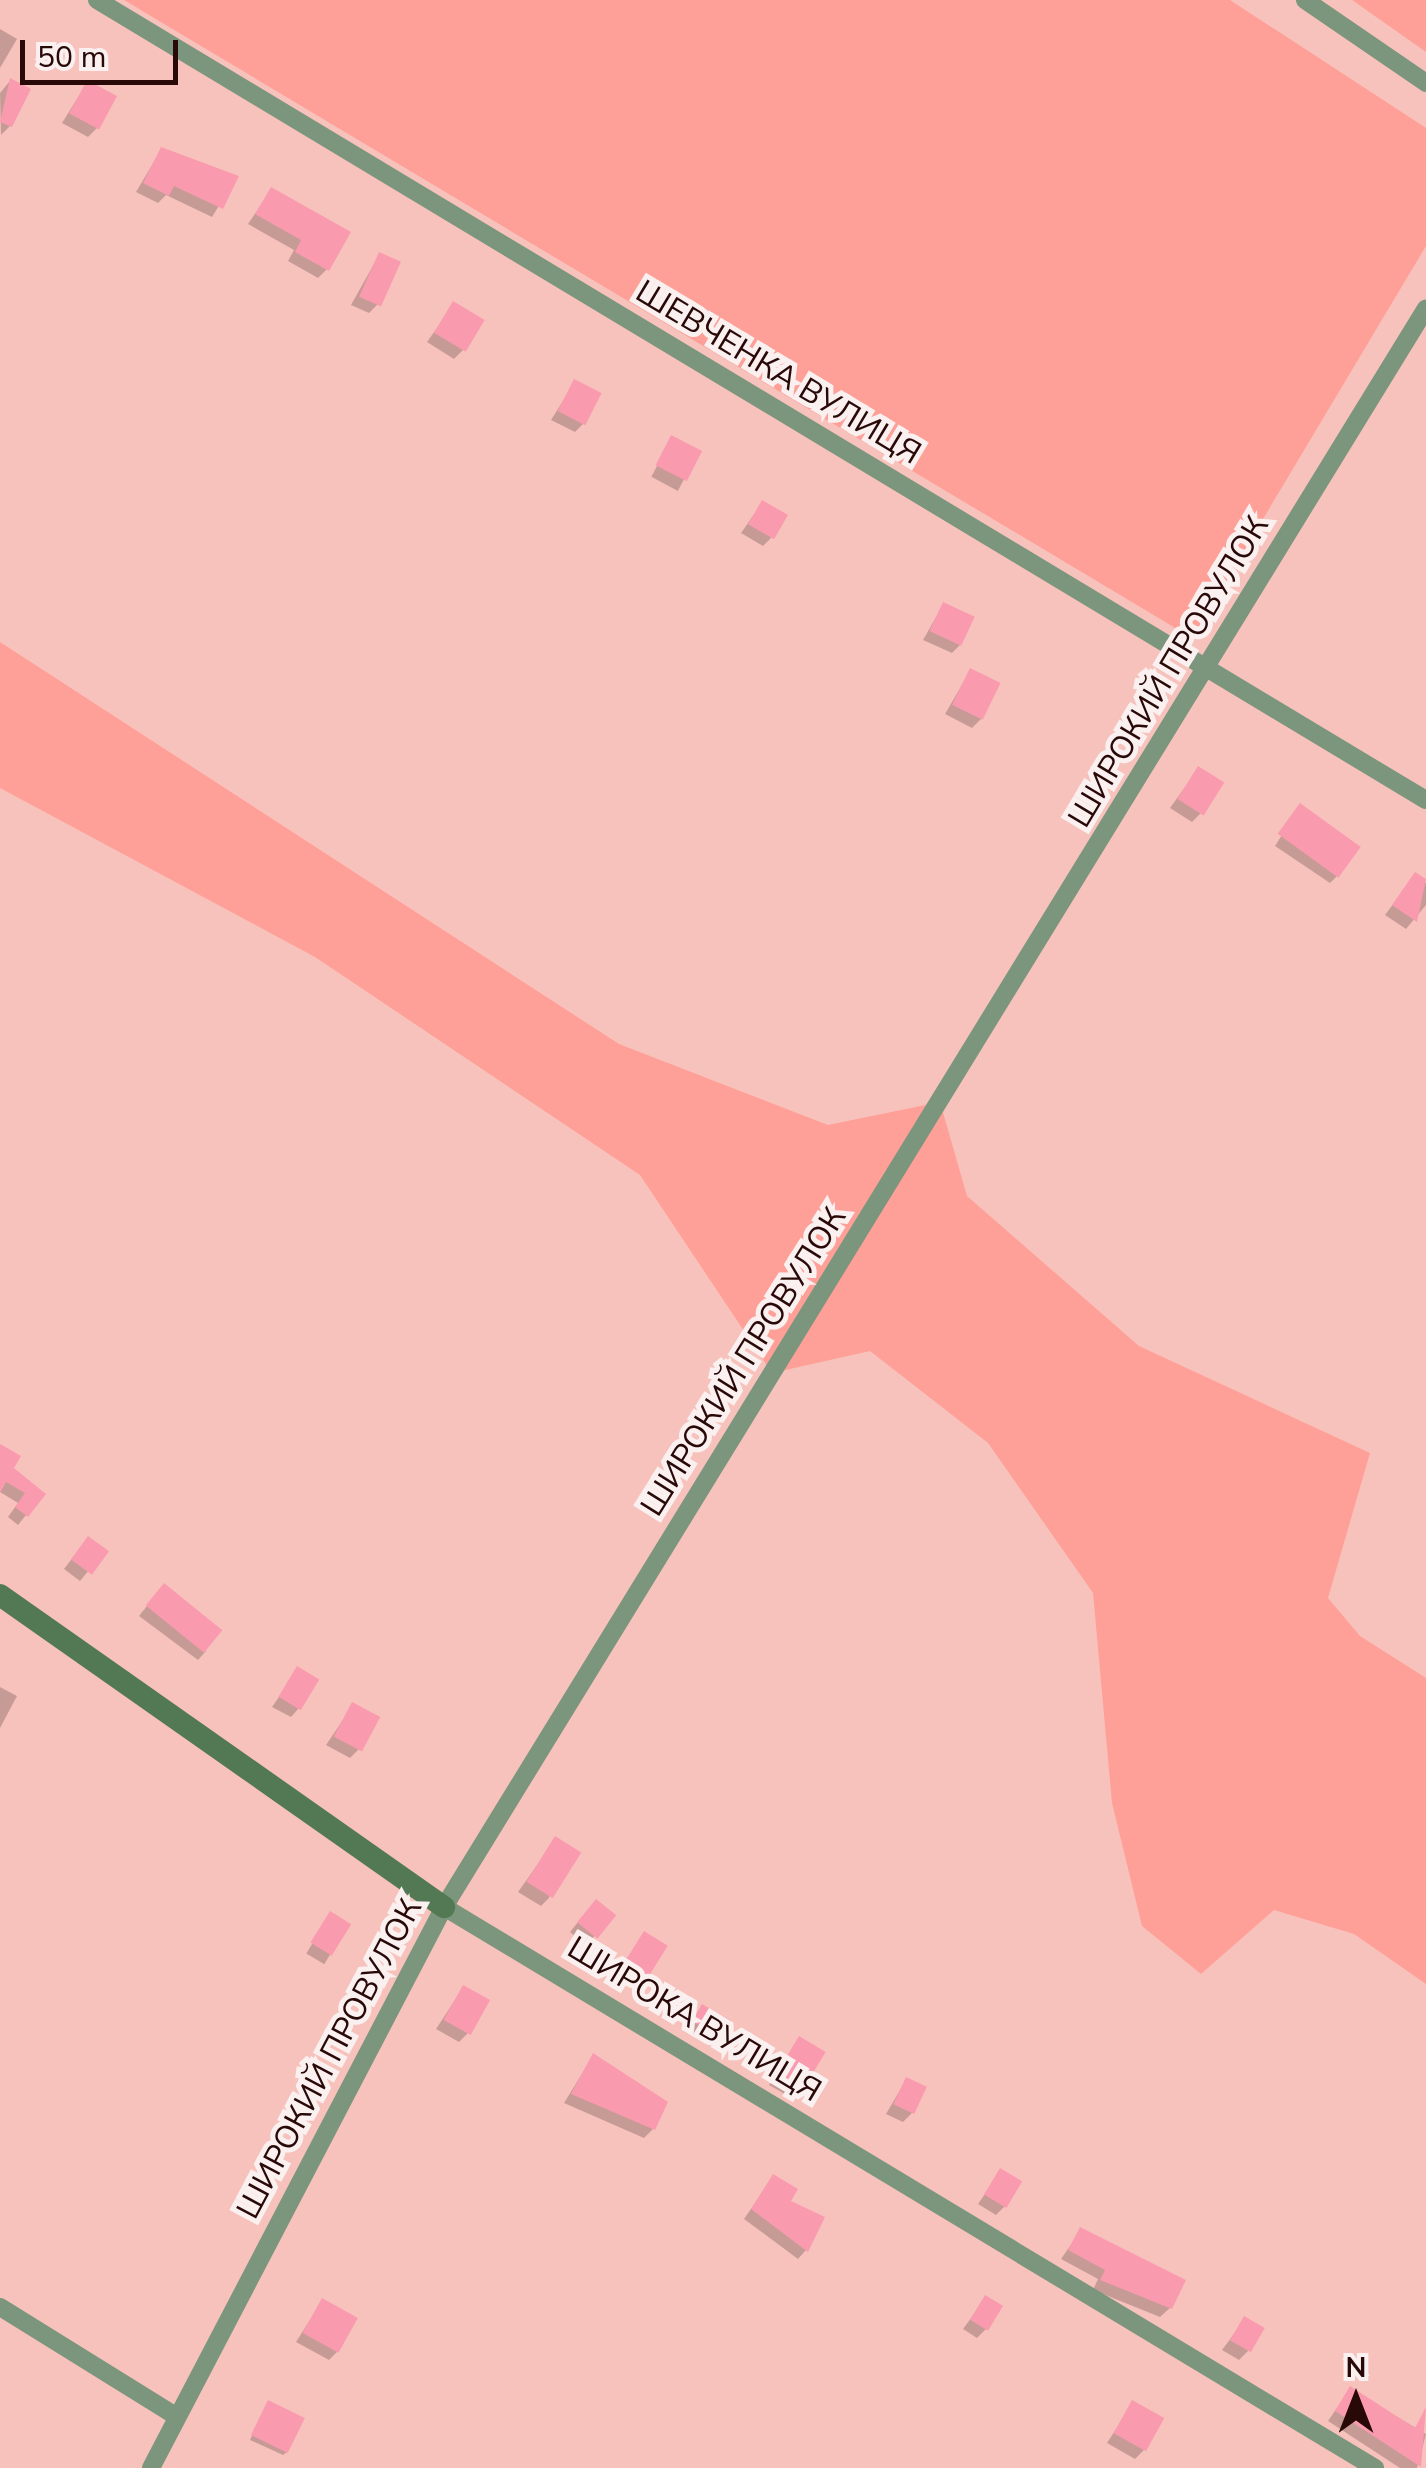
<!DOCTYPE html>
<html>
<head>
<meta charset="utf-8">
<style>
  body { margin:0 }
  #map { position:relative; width:1426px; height:2468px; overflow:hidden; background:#f8c2bc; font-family:"Nunito Sans",sans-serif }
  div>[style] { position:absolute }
  .green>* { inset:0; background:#fea098 }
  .shadow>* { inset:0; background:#0003; transform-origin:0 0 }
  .building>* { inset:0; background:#fa9aaf; transform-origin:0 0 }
  .street>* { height:18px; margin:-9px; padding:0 9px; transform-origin:9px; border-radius:9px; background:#7c967d }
  .secondary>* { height:22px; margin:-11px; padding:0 11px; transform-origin:11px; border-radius:11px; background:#527954 }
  span { translate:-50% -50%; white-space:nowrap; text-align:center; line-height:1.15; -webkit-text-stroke:10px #f9f0ef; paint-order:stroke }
  .street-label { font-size:32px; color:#280908 }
  .north { position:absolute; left:1306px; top:2348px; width:100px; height:100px; -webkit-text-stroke:8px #f9f0ef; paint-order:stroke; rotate:0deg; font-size:28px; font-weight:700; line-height:40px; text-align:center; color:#280908 }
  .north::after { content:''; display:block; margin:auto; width:35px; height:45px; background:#280908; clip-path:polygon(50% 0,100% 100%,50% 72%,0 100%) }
  .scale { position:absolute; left:20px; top:40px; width:158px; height:45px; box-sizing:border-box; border:5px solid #280908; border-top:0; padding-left:12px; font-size:30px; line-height:35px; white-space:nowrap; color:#280908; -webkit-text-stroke:8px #f9f0ef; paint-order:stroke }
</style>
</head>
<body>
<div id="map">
  <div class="green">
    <i style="clip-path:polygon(124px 0,1230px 0,1426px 128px,1426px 246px,1192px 638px)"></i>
    <i style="clip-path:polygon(1352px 0,1426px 0,1426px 52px)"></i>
    <i style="clip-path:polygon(0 642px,619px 1044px,828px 1125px,940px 1102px,967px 1196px,1139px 1346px,1370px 1453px,1328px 1598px,1360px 1636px,1426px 1678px,1426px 1984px,1354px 1934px,1274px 1910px,1201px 1974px,1142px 1926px,1112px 1803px,1093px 1593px,988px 1443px,870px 1351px,772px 1373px,640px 1175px,315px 957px,0 788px)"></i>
  </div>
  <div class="shadow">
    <i style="clip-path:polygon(0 29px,17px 39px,0 68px)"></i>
    <i style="clip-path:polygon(10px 81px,10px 126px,1px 135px,0 93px)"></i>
    <i style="clip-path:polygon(87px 83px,97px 128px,88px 137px,62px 123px)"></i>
    <i style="clip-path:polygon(161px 150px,236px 178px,212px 217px,166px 195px,158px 203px,136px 192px)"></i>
    <i style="clip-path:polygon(271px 190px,327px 269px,318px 278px,288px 261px,294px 250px,248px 224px)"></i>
    <i style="clip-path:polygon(379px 255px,378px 304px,369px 313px,351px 305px)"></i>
    <i style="clip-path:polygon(454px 304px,463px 350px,454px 359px,427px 342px)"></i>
    <i style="clip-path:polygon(575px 382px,584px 423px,575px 432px,551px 420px)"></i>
    <i style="left:672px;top:438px;width:30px;height:44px;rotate:28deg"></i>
    <i style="clip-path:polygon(762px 503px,772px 537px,763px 546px,741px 533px)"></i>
    <i style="clip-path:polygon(943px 605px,961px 644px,952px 653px,923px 640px)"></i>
    <i style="clip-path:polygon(970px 671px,981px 719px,972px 728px,945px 714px)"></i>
    <i style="clip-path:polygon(1198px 769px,1201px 813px,1192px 822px,1170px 808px)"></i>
    <i style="clip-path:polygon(1300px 806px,1339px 874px,1330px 883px,1275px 846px)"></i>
    <i style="clip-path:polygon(1415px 875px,1426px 883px,1426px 905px,1406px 929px,1385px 915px)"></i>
    <i style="clip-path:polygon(0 1447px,11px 1469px,43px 1494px,18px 1525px,8px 1517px,18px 1503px,0 1492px)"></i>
    <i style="clip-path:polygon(80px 1548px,105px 1551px,80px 1581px,64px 1569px)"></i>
    <i style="clip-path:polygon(155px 1596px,206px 1651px,198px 1660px,139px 1616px)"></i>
    <i style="clip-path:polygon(298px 1669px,299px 1708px,291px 1717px,272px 1707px)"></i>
    <i style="clip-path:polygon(0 1687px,17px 1696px,0 1728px)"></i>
    <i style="clip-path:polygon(353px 1705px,359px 1749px,350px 1758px,326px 1745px)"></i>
    <i style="clip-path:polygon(556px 1839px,549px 1898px,541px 1906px,518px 1892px)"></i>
    <i style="clip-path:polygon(587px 1911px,612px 1915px,586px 1946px,570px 1932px)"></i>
    <i style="left:330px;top:1914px;width:21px;height:46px;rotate:31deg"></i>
    <i style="left:644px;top:1934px;width:23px;height:49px;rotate:31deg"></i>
    <i style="clip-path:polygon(463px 1988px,468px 2033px,459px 2042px,436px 2029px)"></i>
    <i style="clip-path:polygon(703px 2007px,719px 2037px,710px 2046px,685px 2030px)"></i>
    <i style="clip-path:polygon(799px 2039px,801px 2089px,792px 2098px,769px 2085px)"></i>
    <i style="clip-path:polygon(593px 2056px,653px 2129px,644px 2138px,564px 2103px)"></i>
    <i style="clip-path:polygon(906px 2080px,912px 2113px,903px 2122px,886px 2114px)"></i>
    <i style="clip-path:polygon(1001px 2171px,1005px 2206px,996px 2215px,978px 2204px)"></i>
    <i style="clip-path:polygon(773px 2177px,806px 2250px,798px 2259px,744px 2219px)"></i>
    <i style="clip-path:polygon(1081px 2230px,1170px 2308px,1160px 2317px,1093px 2290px,1098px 2279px,1061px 2259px)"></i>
    <i style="clip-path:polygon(985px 2299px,986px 2329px,977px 2338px,963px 2329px)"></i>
    <i style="clip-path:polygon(322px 2301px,338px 2351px,329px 2360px,296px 2342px)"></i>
    <i style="clip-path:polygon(1245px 2319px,1248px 2351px,1239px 2360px,1222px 2350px)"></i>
    <i style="clip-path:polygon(1350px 2389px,1426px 2434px,1417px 2468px,1400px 2468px,1328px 2421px)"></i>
    <i style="clip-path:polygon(1133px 2403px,1144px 2450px,1135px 2459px,1107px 2443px)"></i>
    <i style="clip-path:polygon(265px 2407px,287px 2452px,283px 2455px,250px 2440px)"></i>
  </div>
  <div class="building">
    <i style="clip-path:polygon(10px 78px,31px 89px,12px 127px,0 122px)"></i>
    <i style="left:87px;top:80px;width:34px;height:38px;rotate:28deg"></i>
    <i style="clip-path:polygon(161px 147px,239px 176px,223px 209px,174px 186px,169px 196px,143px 183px)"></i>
    <i style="clip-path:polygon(271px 187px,351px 232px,329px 271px,295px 252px,301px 240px,255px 214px)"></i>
    <i style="left:379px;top:252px;width:24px;height:49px;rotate:24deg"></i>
    <i style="left:453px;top:301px;width:37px;height:37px;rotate:31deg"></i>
    <i style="left:574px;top:379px;width:31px;height:36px;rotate:27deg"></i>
    <i style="left:671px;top:435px;width:35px;height:34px;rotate:27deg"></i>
    <i style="left:762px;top:500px;width:30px;height:28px;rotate:30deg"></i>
    <i style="left:943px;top:602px;width:35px;height:32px;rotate:25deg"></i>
    <i style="left:970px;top:668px;width:34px;height:41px;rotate:26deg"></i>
    <i style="left:1198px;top:766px;width:31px;height:39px;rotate:32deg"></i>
    <i style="left:1300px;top:803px;width:75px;height:38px;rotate:36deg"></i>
    <i style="clip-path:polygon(1415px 872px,1426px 879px,1417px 922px,1392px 905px)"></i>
    <i style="clip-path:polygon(0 1444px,21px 1456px,14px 1468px,46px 1494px,28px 1517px,15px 1507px,25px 1493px,6px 1482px,0 1493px)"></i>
    <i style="left:88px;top:1536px;width:26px;height:29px;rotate:36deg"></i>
    <i style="left:164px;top:1583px;width:75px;height:29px;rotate:39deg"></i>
    <i style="left:297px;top:1666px;width:26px;height:36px;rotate:31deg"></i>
    <i style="left:352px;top:1702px;width:32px;height:39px;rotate:28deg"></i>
    <i style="left:555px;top:1836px;width:31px;height:54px;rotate:32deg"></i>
    <i style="left:596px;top:1899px;width:26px;height:30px;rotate:39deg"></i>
    <i style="left:330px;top:1911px;width:25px;height:37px;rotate:32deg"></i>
    <i style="left:644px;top:1931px;width:28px;height:39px;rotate:32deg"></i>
    <i style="left:463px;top:1985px;width:31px;height:40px;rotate:29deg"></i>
    <i style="left:702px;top:2004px;width:34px;height:20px;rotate:30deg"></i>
    <i style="left:799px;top:2036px;width:31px;height:45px;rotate:31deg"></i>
    <i style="clip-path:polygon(593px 2053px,668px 2102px,655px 2130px,571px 2094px)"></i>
    <i style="left:906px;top:2077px;width:23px;height:30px;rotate:25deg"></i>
    <i style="left:1000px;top:2168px;width:26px;height:31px;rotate:31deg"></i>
    <i style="clip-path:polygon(773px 2174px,798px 2189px,791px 2201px,825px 2217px,808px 2252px,751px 2209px)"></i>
    <i style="clip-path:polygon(1080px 2227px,1186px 2280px,1172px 2309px,1100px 2280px,1105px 2270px,1068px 2250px)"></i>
    <i style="left:985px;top:2295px;width:21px;height:29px;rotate:31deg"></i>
    <i style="left:322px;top:2298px;width:41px;height:40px;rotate:29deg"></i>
    <i style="left:1244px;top:2316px;width:24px;height:28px;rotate:30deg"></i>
    <i style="clip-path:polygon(1350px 2386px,1415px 2428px,1426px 2407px,1421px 2467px,1335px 2411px)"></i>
    <i style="left:268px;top:2400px;width:41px;height:39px;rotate:26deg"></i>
    <i style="left:1132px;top:2400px;width:37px;height:38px;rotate:29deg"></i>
  </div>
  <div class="street">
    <i style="left:97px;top:0;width:1551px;rotate:31.05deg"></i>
    <i style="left:1305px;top:0;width:147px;rotate:34.4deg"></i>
    <i style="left:444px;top:1907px;width:1087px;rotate:31.07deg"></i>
    <i style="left:0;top:2307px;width:207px;rotate:31.8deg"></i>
    <i style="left:151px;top:2468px;width:633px;rotate:-62.42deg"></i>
    <i style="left:444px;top:1907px;width:1876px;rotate:-58.44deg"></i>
  </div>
  <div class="secondary">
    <i style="left:0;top:1595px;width:543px;rotate:35.1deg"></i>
  </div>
  <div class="street-label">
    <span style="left:778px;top:373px;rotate:31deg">ШЕВЧЕНКА ВУЛИЦЯ</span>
    <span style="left:1169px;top:672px;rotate:-59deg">ШИРОКИЙ ПРОВУЛОК</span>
    <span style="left:744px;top:1362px;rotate:-58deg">ШИРОКИЙ ПРОВУЛОК</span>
    <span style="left:694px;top:2020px;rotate:31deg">ШИРОКА ВУЛИЦЯ</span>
    <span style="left:330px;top:2059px;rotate:-62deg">ШИРОКИЙ ПРОВУЛОК</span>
  </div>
  <div class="north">N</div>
  <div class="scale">50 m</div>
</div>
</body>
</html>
